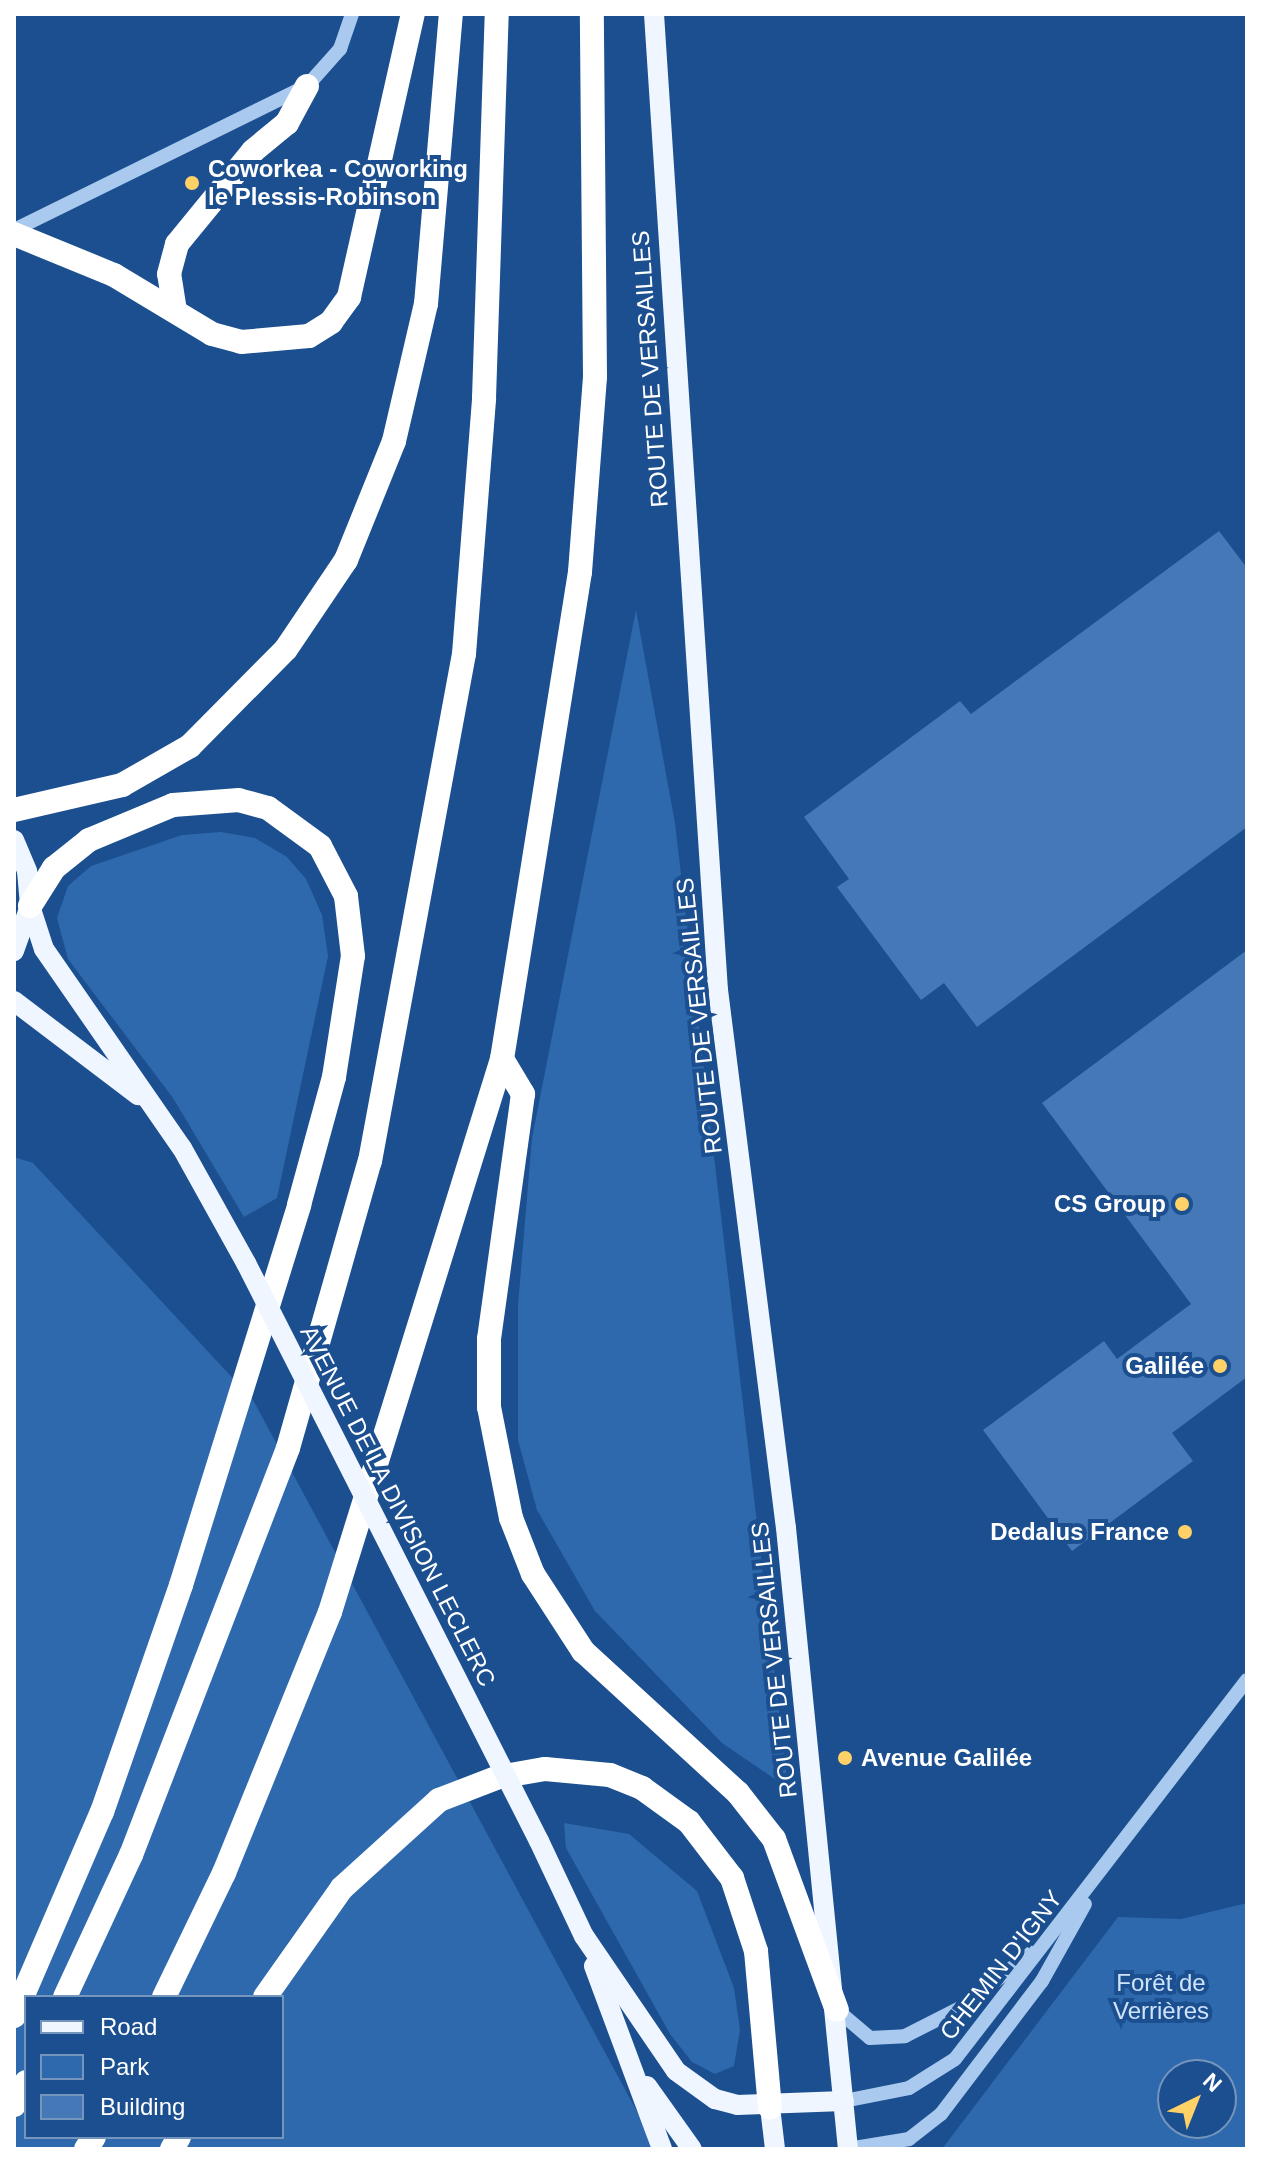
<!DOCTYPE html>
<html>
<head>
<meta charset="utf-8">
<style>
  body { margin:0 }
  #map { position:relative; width:1261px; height:2163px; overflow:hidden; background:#1b4f8f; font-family:Helvetica,sans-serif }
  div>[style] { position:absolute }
  .green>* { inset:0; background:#2e69ad }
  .building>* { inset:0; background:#4478b7 }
  .minor>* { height:14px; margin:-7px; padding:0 7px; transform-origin:7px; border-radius:7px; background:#a9c9ee }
  .major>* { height:20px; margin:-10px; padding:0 10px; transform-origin:10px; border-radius:10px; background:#f0f6ff }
  .highway>* { height:24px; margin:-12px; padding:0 12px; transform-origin:12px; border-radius:12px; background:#fff }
  .major-bridge>* { height:20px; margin:-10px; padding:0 10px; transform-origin:10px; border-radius:10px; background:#f0f6ff }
  .dots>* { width:22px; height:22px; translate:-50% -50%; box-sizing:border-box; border:4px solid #1b4f8f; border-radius:50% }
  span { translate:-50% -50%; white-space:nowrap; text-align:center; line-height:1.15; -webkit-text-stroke:8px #1b4f8f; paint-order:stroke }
  .poi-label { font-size:24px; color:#fff; font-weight:700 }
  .left { translate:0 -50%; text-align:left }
  .right { translate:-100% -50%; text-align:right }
  .street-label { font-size:24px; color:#fff }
  .park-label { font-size:24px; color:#cfe3fa }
  .frame { position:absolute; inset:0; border:16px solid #fff; pointer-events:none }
  .legend { position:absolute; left:24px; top:1995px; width:260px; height:144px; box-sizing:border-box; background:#1b4f8f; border:2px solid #7695bc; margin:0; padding:10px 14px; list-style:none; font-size:24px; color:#fff }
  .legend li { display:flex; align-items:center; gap:16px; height:40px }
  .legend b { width:40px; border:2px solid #7695bc }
  .north { position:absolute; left:1157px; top:2059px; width:80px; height:80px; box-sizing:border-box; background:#1b4f8f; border:2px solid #7695bc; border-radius:50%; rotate:43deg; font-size:22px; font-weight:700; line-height:32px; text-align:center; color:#fff }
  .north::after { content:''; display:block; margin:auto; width:28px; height:36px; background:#ffd166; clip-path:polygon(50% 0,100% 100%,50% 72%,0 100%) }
</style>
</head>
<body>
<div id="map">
  <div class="green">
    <i style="clip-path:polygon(636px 610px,675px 823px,788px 1788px,722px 1743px,595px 1611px,537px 1510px,518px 1440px,518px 1305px,532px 1138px)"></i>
    <i style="clip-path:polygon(221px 832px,255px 838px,287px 857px,306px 879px,322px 915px,328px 956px,277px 1198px,244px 1217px,173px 1098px,68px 959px,57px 918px,68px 886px,91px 866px,182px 835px)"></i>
    <i style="clip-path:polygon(evenodd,14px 1157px,33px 1163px,253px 1400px,641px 2119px,651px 2149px,14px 2149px,14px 1157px,26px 1997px,282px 1997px,282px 2137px,26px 2137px,26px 1997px)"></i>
    <i style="clip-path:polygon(564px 1823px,629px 1834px,697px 1891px,734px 1988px,740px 2030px,734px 2066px,715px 2074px,692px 2062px,670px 2034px,566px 1848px)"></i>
    <i style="clip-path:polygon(evenodd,1247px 1903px,1247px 2149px,942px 2149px,1118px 1917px,1181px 1919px,1247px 1903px,1221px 2075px,1221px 2123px,1173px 2123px,1173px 2075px,1221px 2075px)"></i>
  </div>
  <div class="building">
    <i style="clip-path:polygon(1219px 531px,1247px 568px,1247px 827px,977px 1027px,944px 983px,921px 1000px,837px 887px,849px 879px,804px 817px,960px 701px,971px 714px)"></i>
    <i style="clip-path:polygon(1247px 950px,1247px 1377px,1172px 1433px,1193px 1461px,1072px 1551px,983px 1430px,1104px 1341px,1117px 1359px,1191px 1304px,1042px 1103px)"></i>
  </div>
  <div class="minor">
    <i style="left:14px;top:230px;width:326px;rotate:-26.2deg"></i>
    <i style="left:307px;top:86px;width:50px;rotate:-48.3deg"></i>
    <i style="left:340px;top:49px;width:37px;rotate:-71deg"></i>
    <i style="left:837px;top:2010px;width:43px;rotate:40.3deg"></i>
    <i style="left:870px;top:2038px;width:35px;rotate:-3deg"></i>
    <i style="left:905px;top:2036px;width:64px;rotate:-27deg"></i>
    <i style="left:962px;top:2007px;width:88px;rotate:-38deg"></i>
    <i style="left:844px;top:2101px;width:66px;rotate:-11.3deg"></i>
    <i style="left:909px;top:2088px;width:54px;rotate:-32.2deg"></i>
    <i style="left:955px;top:2059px;width:478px;rotate:-52.4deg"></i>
    <i style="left:848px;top:2149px;width:62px;rotate:-9.3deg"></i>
    <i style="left:909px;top:2139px;width:41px;rotate:-38deg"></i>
    <i style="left:941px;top:2114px;width:167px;rotate:-52.8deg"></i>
    <i style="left:1042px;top:1981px;width:88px;rotate:-60.8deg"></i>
  </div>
  <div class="major">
    <i style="left:654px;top:14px;width:978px;rotate:86.25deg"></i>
    <i style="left:718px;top:990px;width:542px;rotate:82.8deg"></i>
    <i style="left:786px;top:1528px;width:624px;rotate:84.3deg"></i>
    <i style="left:14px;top:840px;width:34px;rotate:67deg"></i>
    <i style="left:27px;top:871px;width:35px;rotate:85deg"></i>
    <i style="left:30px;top:906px;width:48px;rotate:109.6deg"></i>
    <i style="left:30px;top:906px;width:45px;rotate:72deg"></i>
    <i style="left:44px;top:949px;width:242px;rotate:55.3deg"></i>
    <i style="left:182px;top:1148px;width:132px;rotate:60.9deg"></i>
    <i style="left:14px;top:1001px;width:156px;rotate:37.2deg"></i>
    <i style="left:539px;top:1841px;width:105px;rotate:64.7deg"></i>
    <i style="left:584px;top:1936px;width:163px;rotate:55.7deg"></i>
    <i style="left:676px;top:2071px;width:48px;rotate:35.7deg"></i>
    <i style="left:715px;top:2099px;width:23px;rotate:15deg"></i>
    <i style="left:737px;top:2105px;width:107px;rotate:-2.1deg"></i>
    <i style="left:594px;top:1966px;width:195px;rotate:69.6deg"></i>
    <i style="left:647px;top:2086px;width:77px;rotate:54.5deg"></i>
    <i style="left:770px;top:2107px;width:42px;rotate:83.2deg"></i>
  </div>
  <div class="highway">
    <i style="left:14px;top:234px;width:108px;rotate:22.3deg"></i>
    <i style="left:114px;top:275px;width:114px;rotate:31deg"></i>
    <i style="left:212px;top:334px;width:30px;rotate:15deg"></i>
    <i style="left:241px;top:342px;width:68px;rotate:-5deg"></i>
    <i style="left:309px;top:336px;width:26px;rotate:-32deg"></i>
    <i style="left:331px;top:322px;width:31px;rotate:-54deg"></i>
    <i style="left:349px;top:297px;width:290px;rotate:-77.3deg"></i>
    <i style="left:175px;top:311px;width:37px;rotate:-99deg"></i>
    <i style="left:169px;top:274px;width:31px;rotate:-75deg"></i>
    <i style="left:177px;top:244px;width:120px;rotate:-50.7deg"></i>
    <i style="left:253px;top:151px;width:44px;rotate:-39.5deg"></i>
    <i style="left:287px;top:123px;width:42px;rotate:-61.6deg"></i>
    <i style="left:14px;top:810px;width:111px;rotate:-13deg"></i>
    <i style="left:122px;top:785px;width:78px;rotate:-29.8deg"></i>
    <i style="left:190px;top:746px;width:136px;rotate:-45.3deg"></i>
    <i style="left:286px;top:649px;width:107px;rotate:-56deg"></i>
    <i style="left:346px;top:560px;width:128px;rotate:-68deg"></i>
    <i style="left:394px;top:441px;width:141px;rotate:-76.9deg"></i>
    <i style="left:426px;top:304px;width:291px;rotate:-85.1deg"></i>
    <i style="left:502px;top:1059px;width:41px;rotate:59deg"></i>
    <i style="left:523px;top:1094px;width:247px;rotate:97.9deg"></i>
    <i style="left:489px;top:1339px;width:68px;rotate:90deg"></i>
    <i style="left:489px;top:1407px;width:113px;rotate:78.8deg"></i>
    <i style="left:511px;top:1518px;width:60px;rotate:68.6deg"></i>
    <i style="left:533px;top:1574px;width:92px;rotate:57deg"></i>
    <i style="left:583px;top:1651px;width:210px;rotate:42.5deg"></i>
    <i style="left:738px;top:1793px;width:58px;rotate:52deg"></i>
    <i style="left:774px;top:1839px;width:182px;rotate:69.8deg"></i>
    <i style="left:65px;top:1997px;width:157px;rotate:-65.1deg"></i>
    <i style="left:131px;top:1855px;width:436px;rotate:-68.9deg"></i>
    <i style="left:288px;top:1448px;width:298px;rotate:-74.1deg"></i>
    <i style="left:370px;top:1161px;width:516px;rotate:-79.5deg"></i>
    <i style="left:464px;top:654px;width:257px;rotate:-85.5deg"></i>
    <i style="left:484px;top:398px;width:384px;rotate:-88.1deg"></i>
    <i style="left:164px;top:1997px;width:138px;rotate:-64.2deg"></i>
    <i style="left:224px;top:1873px;width:282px;rotate:-67.9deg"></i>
    <i style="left:330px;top:1612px;width:579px;rotate:-72.72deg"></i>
    <i style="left:502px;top:1059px;width:493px;rotate:-80.9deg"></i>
    <i style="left:580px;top:572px;width:196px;rotate:-85.6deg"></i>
    <i style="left:595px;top:377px;width:363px;rotate:-90.5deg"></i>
    <i style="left:265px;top:1997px;width:133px;rotate:-54.8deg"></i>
    <i style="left:342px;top:1888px;width:131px;rotate:-42.2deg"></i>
    <i style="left:439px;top:1800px;width:64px;rotate:-21deg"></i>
    <i style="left:499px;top:1777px;width:47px;rotate:-9.9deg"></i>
    <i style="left:545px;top:1769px;width:65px;rotate:5.3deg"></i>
    <i style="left:610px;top:1775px;width:35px;rotate:22deg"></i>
    <i style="left:642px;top:1788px;width:58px;rotate:35.9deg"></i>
    <i style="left:689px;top:1822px;width:71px;rotate:52.5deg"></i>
    <i style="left:732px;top:1878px;width:77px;rotate:71.8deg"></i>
    <i style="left:756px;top:1951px;width:157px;rotate:84.9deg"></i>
    <i style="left:14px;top:2016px;width:222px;rotate:-66.7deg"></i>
    <i style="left:102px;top:1812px;width:240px;rotate:-70.8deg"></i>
    <i style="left:181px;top:1585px;width:398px;rotate:-72.7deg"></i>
    <i style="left:299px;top:1205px;width:133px;rotate:-74.7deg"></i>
    <i style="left:334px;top:1077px;width:122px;rotate:-81.1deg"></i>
    <i style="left:353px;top:956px;width:60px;rotate:-96.7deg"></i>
    <i style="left:346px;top:896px;width:56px;rotate:-117.5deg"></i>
    <i style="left:320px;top:846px;width:64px;rotate:-143.8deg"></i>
    <i style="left:268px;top:808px;width:30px;rotate:-165deg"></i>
    <i style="left:239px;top:800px;width:66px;rotate:175.7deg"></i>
    <i style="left:173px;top:805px;width:91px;rotate:157.4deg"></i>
    <i style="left:89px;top:840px;width:45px;rotate:141.3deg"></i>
    <i style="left:54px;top:868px;width:45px;rotate:122.3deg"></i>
    <i style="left:14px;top:2105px;width:26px;rotate:-62deg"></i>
    <i style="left:86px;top:2149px;width:14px;rotate:-56deg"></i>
    <i style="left:172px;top:2149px;width:14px;rotate:-60deg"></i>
  </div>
  <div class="major-bridge">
    <i style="left:246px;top:1263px;width:648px;rotate:63.12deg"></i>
  </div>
  <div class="dots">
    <i style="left:192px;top:183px;background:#ffd166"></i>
    <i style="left:1182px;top:1204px;background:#ffd166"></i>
    <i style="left:1220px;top:1366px;background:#ffd166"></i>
    <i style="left:1185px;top:1532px;background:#ffd166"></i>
    <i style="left:845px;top:1758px;background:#ffd166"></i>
  </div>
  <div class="poi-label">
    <span class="left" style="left:208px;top:183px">Coworkea - Coworking<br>le Plessis-Robinson</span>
    <span class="right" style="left:1166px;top:1204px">CS Group</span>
    <span class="right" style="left:1204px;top:1366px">Galilée</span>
    <span class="right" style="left:1169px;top:1532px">Dedalus France</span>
    <span class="left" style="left:861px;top:1758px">Avenue Galilée</span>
  </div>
  <div class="street-label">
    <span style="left:650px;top:369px;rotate:-94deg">ROUTE DE VERSAILLES</span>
    <span style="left:699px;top:1016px;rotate:-96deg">ROUTE DE VERSAILLES</span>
    <span style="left:398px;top:1506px;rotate:63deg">AVENUE DE LA DIVISION LECLERC</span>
    <span style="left:774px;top:1660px;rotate:-96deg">ROUTE DE VERSAILLES</span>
    <span style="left:1001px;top:1965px;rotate:-52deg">CHEMIN D'IGNY</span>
  </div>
  <div class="park-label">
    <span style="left:1161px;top:1997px">Forêt de<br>Verrières</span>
  </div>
  <div class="frame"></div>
  <ul class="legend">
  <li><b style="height:10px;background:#f0f6ff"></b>Road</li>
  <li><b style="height:22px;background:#2e69ad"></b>Park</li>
  <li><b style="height:22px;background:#4478b7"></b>Building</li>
  </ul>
  <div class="north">N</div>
</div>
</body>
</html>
